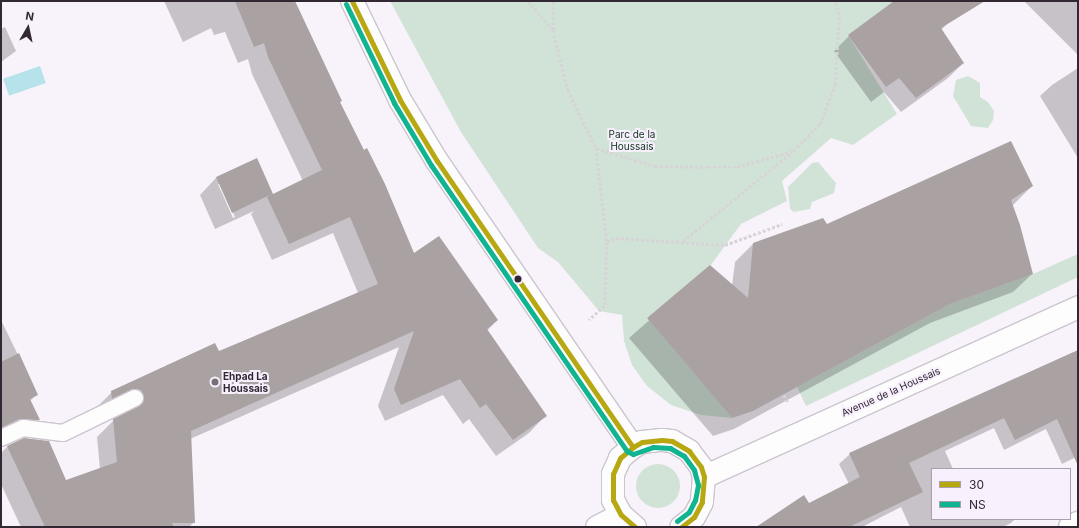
<!DOCTYPE html>
<html>
<head>
<meta charset="utf-8">
<style>
  body { margin:0 }
  #map { position:relative; width:1079px; height:528px; overflow:hidden; background:#f8f3fa; font-family:Inter,sans-serif }
  div>[style] { position:absolute }
  .green>* { inset:0; background:#d1e2d7 }
  .round { border-radius:50% }
  .water>* { inset:0; background:#b6e3eb; transform-origin:0 0 }
  .shadow>* { inset:0; background:#0003 }
  .building>* { inset:0; background:#a9a1a2 }
  .path>* { height:2.5px; margin-top:-1.25px; transform-origin:0; background:repeating-linear-gradient(90deg,#d6d4d7 0 3px,transparent 0 5px) }
  .roads { filter:drop-shadow(1px 0 #cbc5ce) drop-shadow(-1px 0 #cbc5ce) drop-shadow(0 1px #cbc5ce) drop-shadow(0 -1px #cbc5ce) }
  .service>* { height:16px; margin:-8px; padding:0 8px; transform-origin:8px; border-radius:8px; background:#fefdfe }
  .minor>* { height:22px; margin:-11px; padding:0 11px; transform-origin:11px; border-radius:11px; background:#fefdfe }
  .bus-1>* { height:5px; margin:-2.5px; padding:0 2.5px; transform-origin:2.5px; border-radius:2.5px; background:#b7a812 }
  .bus-2>* { height:5px; margin:-2.5px; padding:0 2.5px; transform-origin:2.5px; border-radius:2.5px; background:#11b490 }
  .dots>* { width:11px; height:11px; translate:-50% -50%; box-sizing:border-box; border:2px solid #f9f0fd; border-radius:50% }
  span { translate:-50% -50%; white-space:nowrap; text-align:center; line-height:1.15; -webkit-text-stroke:4px #f9f0fd; paint-order:stroke }
  .park-label { font-size:10px; color:#0e331d }
  .poi-label { font-size:10px; color:#312834; font-weight:700 }
  .left { translate:0 -50%; text-align:left }
  .street-label { font-size:10px; color:#312834 }
  .frame { position:absolute; inset:0; border:2px solid #312834; pointer-events:none }
  .legend { position:absolute; left:931px; top:468px; width:140px; height:52px; box-sizing:border-box; background:#f9f0fd; border:1px solid #a9a0ad; margin:0; padding:5px 7px; list-style:none; font-size:12px; color:#312834 }
  .legend li { display:flex; align-items:center; gap:8px; height:20px }
  .legend b { width:20px; border:1px solid #a9a0ad }
  .north { position:absolute; left:8px; top:8px; width:40px; height:40px; -webkit-text-stroke:3px #f9f0fd; paint-order:stroke; rotate:9deg; font-size:11px; font-weight:700; line-height:16px; text-align:center; color:#312834 }
  .north::after { content:''; display:block; margin:auto; width:14px; height:18px; background:#312834; clip-path:polygon(50% 0,100% 100%,50% 72%,0 100%) }
</style>
</head>
<body>
<div id="map">
  <div class="green">
    <i style="clip-path:polygon(390px 1px,916px 1px,848px 35px,897px 114px,853px 145px,831px 138px,782px 181px,787px 201px,741px 224px,710px 266px,647px 318px,732px 418px,701px 415px,671px 405px,647px 386px,632px 365px,624px 341px,622px 315px,599px 311px,558px 262px,538px 248px,461px 132px)"></i>
    <i style="clip-path:polygon(968px 76px,980px 83px,980px 97px,988px 102px,994px 111px,993px 120px,988px 128px,971px 126px,953px 96px,956px 80px)"></i>
    <i style="clip-path:polygon(818px 162px,836px 183px,834px 193px,812px 202px,810px 209px,794px 212px,790px 209px,788px 187px,812px 163px)"></i>
    <i style="clip-path:polygon(1078px 254px,1078px 277px,806px 406px,797px 387px,950px 304px,1033px 274px)"></i>
    <i class="round" style="left:636px;top:464px;width:44px;height:44px"></i>
  </div>
  <div class="water">
    <i style="left:40px;top:66px;width:18px;height:39px;rotate:71deg"></i>
  </div>
  <div class="shadow">
    <i style="clip-path:polygon(evenodd,164px 1px,294px 1px,341px 101px,339px 103px,413px 255px,497px 320px,487px 331px,545px 416px,529px 433px,496px 456px,469px 419px,463px 424px,443px 395px,385px 421px,378px 406px,399px 347px,190px 439px,194px 522px,189px 527px,21px 527px,1px 484px,1px 453px,8px 446px,66px 481px,100px 469px,97px 437px,114px 420px,127px 413px,124px 407px,95px 409px,112px 392px,218px 353px,358px 293px,333px 233px,272px 260px,251px 214px,254px 211px,215px 229px,200px 195px,216px 178px,257px 160px,273px 195px,303px 181px,252px 74px,248px 59px,238px 63px,225px 32px,214px 35px,211px 28px,183px 42px,164px 1px,218px 184px,220px 184px,235px 217px,233px 218px,218px 184px)"></i>
    <i style="clip-path:polygon(896px 1px,936px 1px,950px 21px,941px 30px,963px 63px,948px 78px,901px 112px,884px 92px,871px 102px,834px 51px,849px 36px)"></i>
    <i style="clip-path:polygon(1024px 1px,1078px 1px,1078px 55px)"></i>
    <i style="clip-path:polygon(5px 27px,16px 51px,1px 62px,1px 29px)"></i>
    <i style="clip-path:polygon(1078px 68px,1078px 158px,1040px 96px,1052px 85px)"></i>
    <i style="clip-path:polygon(1032px 186px,1012px 206px,1032px 274px,1013px 292px,930px 323px,734px 429px,713px 436px,629px 338px,710px 267px,732px 286px,735px 262px,754px 243px,827px 226px)"></i>
    <i style="clip-path:polygon(1px 320px,37px 394px,30px 401px,38px 420px,27px 431px,1px 433px)"></i>
    <i style="clip-path:polygon(1078px 351px,1078px 456px,1062px 464px,1046px 429px,1004px 450px,994px 428px,945px 451px,953px 469px,932px 469px,932px 519px,1015px 519px,1011px 523px,1003px 527px,910px 527px,901px 507px,862px 527px,762px 527px,849px 484px,839px 464px,850px 454px)"></i>
  </div>
  <div class="building">
    <i style="clip-path:polygon(235px 1px,295px 1px,342px 101px,340px 102px,364px 150px,367px 148px,385px 184px,414px 253px,439px 236px,498px 320px,487px 329px,547px 416px,513px 440px,486px 404px,480px 408px,460px 379px,401px 405px,394px 389px,414px 331px,191px 431px,195px 523px,172px 523px,174px 527px,45px 527px,7px 446px,24px 438px,49px 441px,66px 480px,117px 462px,113px 419px,139px 406px,144px 398px,141px 390px,136px 389px,112px 399px,111px 391px,215px 343px,219px 351px,378px 284px,350px 217px,289px 244px,267px 197px,272px 194px,232px 213px,216px 177px,257px 158px,273px 194px,322px 170px,268px 57px,264px 43px,254px 47px)"></i>
    <i style="clip-path:polygon(894px 1px,985px 1px,941px 28px,964px 63px,916px 98px,899px 78px,886px 87px,848px 35px)"></i>
    <i style="clip-path:polygon(1011px 141px,1033px 186px,1011px 200px,1020px 225px,1033px 274px,950px 304px,753px 411px,732px 418px,647px 318px,710px 265px,748px 298px,753px 243px,823px 218px,827px 224px)"></i>
    <i style="clip-path:polygon(1078px 350px,1078px 466px,1057px 419px,1015px 440px,1004px 418px,909px 463px,923px 492px,849px 527px,756px 527px,804px 495px,809px 503px,860px 477px,849px 453px)"></i>
    <i style="clip-path:polygon(19px 353px,38px 395px,30px 399px,40px 420px,19px 419px,1px 428px,1px 362px)"></i>
  </div>
  <div class="path">
    <i style="left:528px;top:1px;width:38px;rotate:49deg"></i>
    <i style="left:553px;top:30px;width:62px;rotate:76deg"></i>
    <i style="left:568px;top:90px;width:64px;rotate:64.2deg"></i>
    <i style="left:596px;top:148px;width:95px;rotate:83.3deg"></i>
    <i style="left:607px;top:242px;width:64px;rotate:91.8deg"></i>
    <i style="left:605px;top:306px;width:21px;rotate:139deg"></i>
    <i style="left:553px;top:30px;width:29px;rotate:-90deg"></i>
    <i style="left:596px;top:148px;width:62px;rotate:17deg"></i>
    <i style="left:655px;top:166px;width:53px;rotate:1.1deg"></i>
    <i style="left:708px;top:167px;width:29px"></i>
    <i style="left:737px;top:167px;width:58px;rotate:-15.9deg"></i>
    <i style="left:793px;top:151px;width:38px;rotate:-45deg"></i>
    <i style="left:820px;top:124px;width:42px;rotate:-69deg"></i>
    <i style="left:835px;top:85px;width:70px;rotate:-86.7deg"></i>
    <i style="left:839px;top:15px;width:15px;rotate:-106deg"></i>
    <i style="left:683px;top:241px;width:139px;rotate:-39.2deg"></i>
    <i style="left:607px;top:242px;width:10px;rotate:-24deg"></i>
    <i style="left:616px;top:238px;width:109px;rotate:3.7deg"></i>
    <i style="left:725px;top:245px;width:61px;rotate:-20.2deg"></i>
    <i style="left:784px;top:395px;width:8px;rotate:60deg"></i>
  </div>
  <div class="roads">
    <div class="service">
      <i style="left:1px;top:438px;width:24px;rotate:-24deg"></i>
      <i style="left:23px;top:428px;width:40px;rotate:7.1deg"></i>
      <i style="left:63px;top:433px;width:80px;rotate:-25.9deg"></i>
    </div>
    <div class="minor">
      <i style="left:352px;top:1px;width:110px;rotate:64.1deg"></i>
      <i style="left:400px;top:100px;width:71px;rotate:58.8deg"></i>
      <i style="left:437px;top:161px;width:347px;rotate:55.6deg"></i>
      <i style="left:704px;top:477px;width:411px;rotate:-24.4deg"></i>
      <i style="left:597px;top:527px;width:27px;rotate:-27deg"></i>
      <i style="left:635px;top:527px;width:18px;rotate:-139deg"></i>
      <i style="left:621px;top:515px;width:17px;rotate:-118deg"></i>
      <i style="left:613px;top:500px;width:26px;rotate:-90deg"></i>
      <i style="left:613px;top:474px;width:17px;rotate:-66deg"></i>
      <i style="left:620px;top:458px;width:17px;rotate:-40deg"></i>
      <i style="left:633px;top:447px;width:10px;rotate:-29deg"></i>
      <i style="left:642px;top:442px;width:20px;rotate:-6deg"></i>
      <i style="left:662px;top:440px;width:10px;rotate:6deg"></i>
      <i style="left:672px;top:441px;width:20px;rotate:30deg"></i>
      <i style="left:689px;top:451px;width:20px;rotate:53deg"></i>
      <i style="left:701px;top:467px;width:10px;rotate:73deg"></i>
      <i style="left:704px;top:477px;width:25px;rotate:95deg"></i>
      <i style="left:702px;top:502px;width:17px;rotate:118deg"></i>
      <i style="left:694px;top:517px;width:16px;rotate:142deg"></i>
      <i style="left:1070px;top:527px;width:9px;rotate:-27deg"></i>
    </div>
  </div>
  <div class="bus-1">
    <i style="left:352px;top:1px;width:110px;rotate:64.1deg"></i>
    <i style="left:400px;top:100px;width:71px;rotate:58.8deg"></i>
    <i style="left:437px;top:161px;width:347px;rotate:55.6deg"></i>
    <i style="left:635px;top:527px;width:18px;rotate:-139deg"></i>
    <i style="left:621px;top:515px;width:17px;rotate:-118deg"></i>
    <i style="left:613px;top:500px;width:26px;rotate:-90deg"></i>
    <i style="left:613px;top:474px;width:17px;rotate:-66deg"></i>
    <i style="left:620px;top:458px;width:17px;rotate:-40deg"></i>
    <i style="left:633px;top:447px;width:10px;rotate:-29deg"></i>
    <i style="left:642px;top:442px;width:20px;rotate:-6deg"></i>
    <i style="left:662px;top:440px;width:10px;rotate:6deg"></i>
    <i style="left:672px;top:441px;width:20px;rotate:30deg"></i>
    <i style="left:689px;top:451px;width:20px;rotate:53deg"></i>
    <i style="left:701px;top:467px;width:10px;rotate:73deg"></i>
    <i style="left:704px;top:477px;width:25px;rotate:95deg"></i>
    <i style="left:702px;top:502px;width:17px;rotate:118deg"></i>
    <i style="left:694px;top:517px;width:16px;rotate:142deg"></i>
  </div>
  <div class="bus-2">
    <i style="left:346px;top:4px;width:110px;rotate:64.1deg"></i>
    <i style="left:394px;top:103px;width:72px;rotate:59.2deg"></i>
    <i style="left:431px;top:165px;width:347px;rotate:55.6deg"></i>
    <i style="left:627px;top:451px;width:7px;rotate:27deg"></i>
    <i style="left:633px;top:454px;width:21px;rotate:-19deg"></i>
    <i style="left:653px;top:447px;width:17px;rotate:3deg"></i>
    <i style="left:670px;top:448px;width:16px;rotate:30deg"></i>
    <i style="left:684px;top:456px;width:17px;rotate:54deg"></i>
    <i style="left:694px;top:470px;width:16px;rotate:75deg"></i>
    <i style="left:698px;top:485px;width:15px;rotate:101deg"></i>
    <i style="left:695px;top:500px;width:13px;rotate:117deg"></i>
    <i style="left:689px;top:512px;width:15px;rotate:143deg"></i>
  </div>
  <div class="dots">
    <i style="left:518px;top:279px;background:#312834"></i>
    <i style="left:215px;top:382px;background:#776f79"></i>
  </div>
  <div class="park-label">
    <span style="left:632px;top:140px">Parc de la<br>Houssais</span>
  </div>
  <div class="poi-label">
    <span class="left" style="left:223px;top:382px">Ehpad La<br>Houssais</span>
  </div>
  <div class="street-label">
    <span style="left:891px;top:392px;rotate:-24deg">Avenue de la Houssais</span>
  </div>
  <div class="frame"></div>
  <ul class="legend">
  <li><b style="height:5px;background:#b7a812"></b>30</li>
  <li><b style="height:5px;background:#11b490"></b>NS</li>
  </ul>
  <div class="north">N</div>
</div>
</body>
</html>
